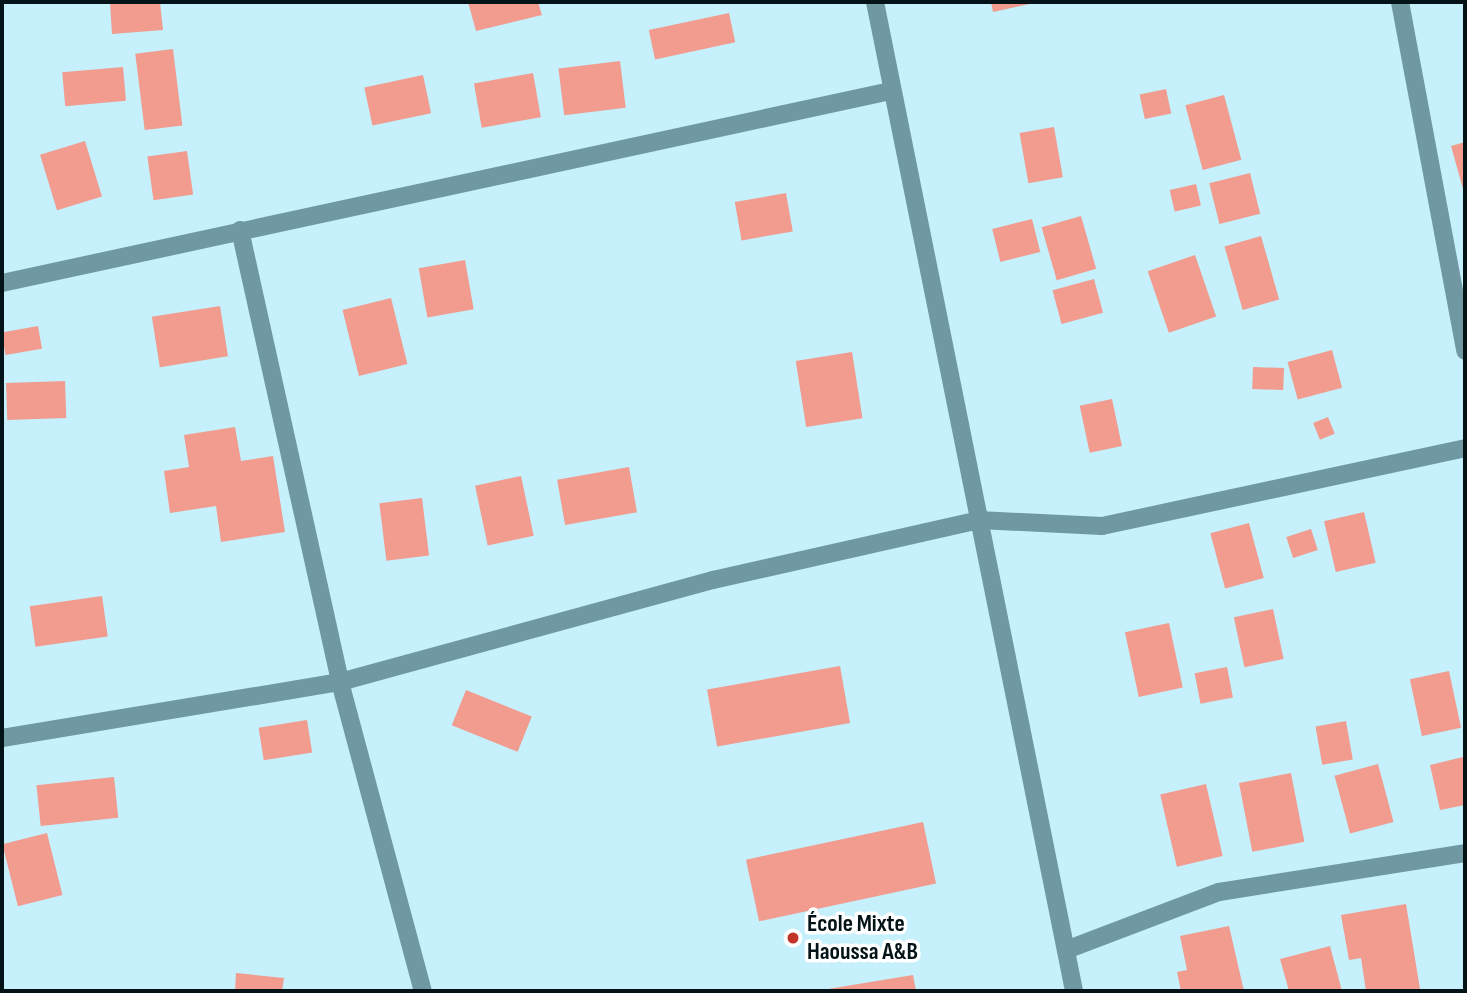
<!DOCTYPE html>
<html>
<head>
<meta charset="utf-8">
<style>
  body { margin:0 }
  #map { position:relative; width:1467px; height:993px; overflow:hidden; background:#c5f0fc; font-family:"Sofia Sans Condensed",sans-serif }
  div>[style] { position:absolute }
  .building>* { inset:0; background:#f19c8f; transform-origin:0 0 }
  .minor>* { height:18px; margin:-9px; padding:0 9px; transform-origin:9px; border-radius:9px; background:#6f98a3 }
  .dots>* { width:19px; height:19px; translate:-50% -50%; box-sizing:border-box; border:4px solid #fff; border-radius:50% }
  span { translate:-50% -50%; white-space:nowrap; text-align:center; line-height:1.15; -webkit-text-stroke:7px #fff; paint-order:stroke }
  .poi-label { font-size:24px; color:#041317; font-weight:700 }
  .left { translate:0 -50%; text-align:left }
  .frame { position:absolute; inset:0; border:4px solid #041317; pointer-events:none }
</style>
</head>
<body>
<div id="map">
  <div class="building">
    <i style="clip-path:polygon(110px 2px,160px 2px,163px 30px,112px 34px)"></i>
    <i style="clip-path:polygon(468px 2px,538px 2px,542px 15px,476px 31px)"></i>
    <i style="clip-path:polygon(991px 2px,1034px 2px,1034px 3px,993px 12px)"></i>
    <i style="left:729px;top:13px;width:30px;height:82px;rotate:78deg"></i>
    <i style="left:173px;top:49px;width:77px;height:38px;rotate:83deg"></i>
    <i style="left:620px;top:61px;width:47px;height:62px;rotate:83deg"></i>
    <i style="left:123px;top:67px;width:34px;height:61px;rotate:85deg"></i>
    <i style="left:533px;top:73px;width:45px;height:60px;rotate:80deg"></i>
    <i style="left:423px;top:75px;width:39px;height:60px;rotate:78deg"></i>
    <i style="left:1166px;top:89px;width:25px;height:27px;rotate:78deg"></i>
    <i style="left:1224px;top:95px;width:67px;height:40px;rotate:75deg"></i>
    <i style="left:1054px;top:127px;width:51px;height:35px;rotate:80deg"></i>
    <i style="left:85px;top:141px;width:58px;height:47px;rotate:73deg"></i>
    <i style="clip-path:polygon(1465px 142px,1465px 189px,1463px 189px,1451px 146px)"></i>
    <i style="left:187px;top:151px;width:44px;height:40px;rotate:82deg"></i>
    <i style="left:1250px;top:173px;width:42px;height:42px;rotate:76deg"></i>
    <i style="left:1196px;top:184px;width:22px;height:27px;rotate:77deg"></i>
    <i style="left:786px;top:193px;width:39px;height:52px;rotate:80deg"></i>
    <i style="left:1081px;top:216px;width:55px;height:41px;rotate:74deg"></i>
    <i style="left:1032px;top:219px;width:34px;height:41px;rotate:76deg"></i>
    <i style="left:1261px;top:236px;width:66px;height:38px;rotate:74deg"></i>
    <i style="left:1195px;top:255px;width:65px;height:50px;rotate:71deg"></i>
    <i style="left:465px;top:260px;width:50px;height:47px;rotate:80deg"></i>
    <i style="left:1094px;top:279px;width:35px;height:43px;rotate:75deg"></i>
    <i style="left:391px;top:298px;width:68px;height:50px;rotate:76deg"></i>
    <i style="left:220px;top:306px;width:51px;height:69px;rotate:81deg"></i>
    <i style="left:38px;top:326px;width:23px;height:37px;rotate:80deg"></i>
    <i style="left:1332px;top:350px;width:39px;height:46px;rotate:75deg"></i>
    <i style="left:852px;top:352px;width:67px;height:57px;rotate:81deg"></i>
    <i style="left:1253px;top:367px;width:31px;height:22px;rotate:2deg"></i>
    <i style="left:65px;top:381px;width:37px;height:59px;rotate:88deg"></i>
    <i style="left:1112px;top:399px;width:48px;height:33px;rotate:78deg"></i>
    <i style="left:1328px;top:417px;width:18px;height:16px;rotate:68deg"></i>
    <i style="clip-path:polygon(235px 427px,241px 461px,273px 456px,285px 532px,221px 542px,216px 506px,170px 513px,164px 471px,189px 467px,184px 435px)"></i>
    <i style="left:629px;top:467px;width:46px;height:73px;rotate:80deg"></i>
    <i style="left:521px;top:476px;width:61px;height:47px;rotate:78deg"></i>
    <i style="left:422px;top:498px;width:58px;height:43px;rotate:83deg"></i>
    <i style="left:1364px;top:512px;width:52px;height:41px;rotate:77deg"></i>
    <i style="left:1249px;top:523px;width:57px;height:40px;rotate:75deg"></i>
    <i style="left:1311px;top:529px;width:22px;height:26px;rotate:72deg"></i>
    <i style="left:102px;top:596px;width:41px;height:73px;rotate:82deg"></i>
    <i style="left:1273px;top:609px;width:51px;height:40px;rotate:78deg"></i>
    <i style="left:1169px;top:623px;width:66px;height:45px;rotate:78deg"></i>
    <i style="left:840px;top:666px;width:58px;height:135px;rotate:80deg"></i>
    <i style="left:1227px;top:667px;width:31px;height:33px;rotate:79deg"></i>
    <i style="left:1449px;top:671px;width:58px;height:40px;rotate:78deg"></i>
    <i style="left:466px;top:690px;width:71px;height:38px;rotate:22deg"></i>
    <i style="left:307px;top:720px;width:33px;height:49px;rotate:81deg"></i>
    <i style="left:1346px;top:721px;width:39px;height:31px;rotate:80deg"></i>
    <i style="clip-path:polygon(1463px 757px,1465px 805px,1440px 810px,1430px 765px)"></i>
    <i style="left:1378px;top:764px;width:60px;height:45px;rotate:75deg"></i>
    <i style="left:1291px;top:773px;width:70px;height:53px;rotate:79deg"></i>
    <i style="left:114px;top:777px;width:41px;height:78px;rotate:84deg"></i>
    <i style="left:1206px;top:784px;width:74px;height:47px;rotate:77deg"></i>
    <i style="left:923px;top:822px;width:63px;height:181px;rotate:78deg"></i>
    <i style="left:47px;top:833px;width:64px;height:46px;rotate:76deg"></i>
    <i style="clip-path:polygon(1406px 904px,1420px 989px,1366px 991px,1361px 958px,1349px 960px,1341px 915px)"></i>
    <i style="clip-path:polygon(1229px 926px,1244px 991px,1181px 991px,1177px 972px,1187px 970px,1180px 936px)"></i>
    <i style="clip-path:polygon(1330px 946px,1342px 991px,1289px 991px,1280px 959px)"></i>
    <i style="clip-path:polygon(236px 973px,284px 978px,282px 991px,235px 991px)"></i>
    <i style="clip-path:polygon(913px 975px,916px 991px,822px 991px,822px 990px)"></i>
  </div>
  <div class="minor">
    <i style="left:875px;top:2px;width:1009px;rotate:78.62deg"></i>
    <i style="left:1400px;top:2px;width:355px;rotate:79.4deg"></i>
    <i style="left:240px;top:230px;width:463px;rotate:77.5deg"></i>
    <i style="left:340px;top:682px;width:320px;rotate:75deg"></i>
    <i style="left:2px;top:283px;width:909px;rotate:-12.19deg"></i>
    <i style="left:2px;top:738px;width:343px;rotate:-9.4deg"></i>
    <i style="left:340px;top:682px;width:387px;rotate:-15.3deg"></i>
    <i style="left:713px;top:580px;width:273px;rotate:-12.7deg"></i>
    <i style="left:979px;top:520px;width:123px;rotate:2.8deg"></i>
    <i style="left:1102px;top:526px;width:371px;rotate:-12.1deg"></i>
    <i style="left:1066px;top:950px;width:164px;rotate:-20.8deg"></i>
    <i style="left:1219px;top:892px;width:249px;rotate:-9deg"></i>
  </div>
  <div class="dots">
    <i style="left:793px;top:938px;background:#c23528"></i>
  </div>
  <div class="poi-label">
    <span class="left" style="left:807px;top:938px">École Mixte<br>Haoussa A&amp;B</span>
  </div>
  <div class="frame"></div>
</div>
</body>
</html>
